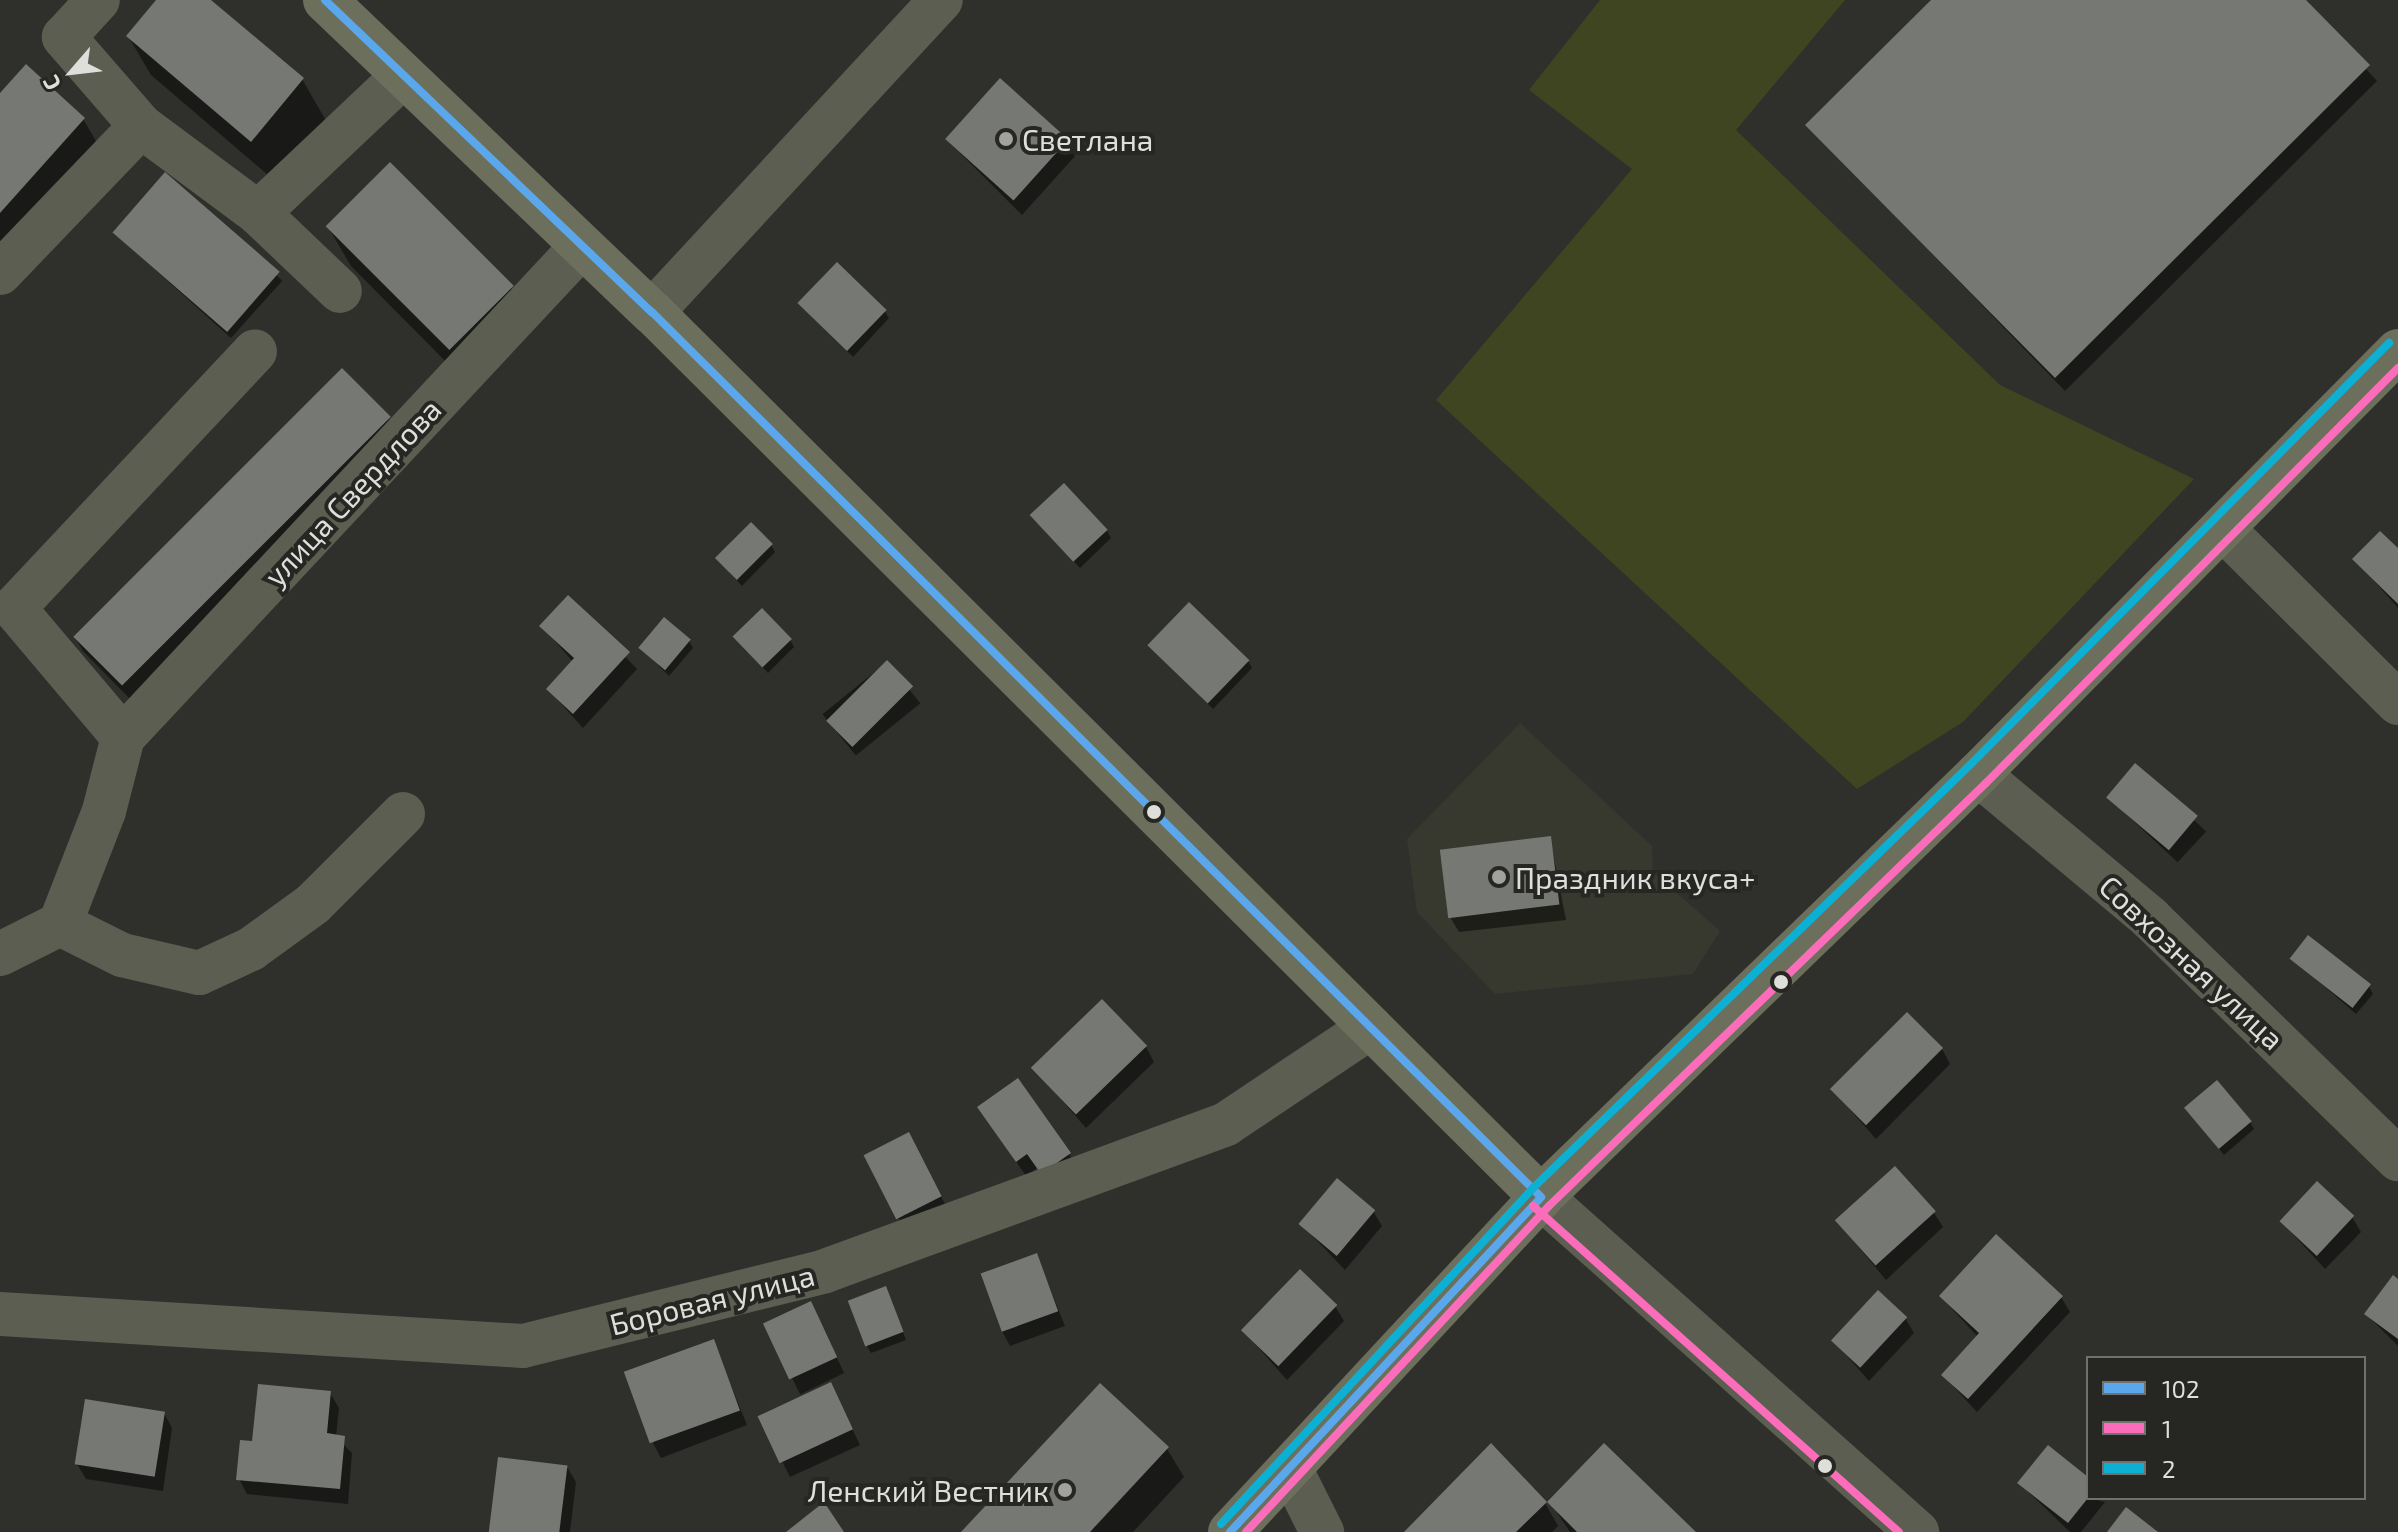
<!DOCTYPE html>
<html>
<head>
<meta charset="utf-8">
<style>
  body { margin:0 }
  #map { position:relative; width:2398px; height:1532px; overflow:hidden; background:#2f302c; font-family:"Exo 2",sans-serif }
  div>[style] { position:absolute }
  .built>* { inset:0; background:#37392e }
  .green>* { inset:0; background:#3f4421 }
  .shadow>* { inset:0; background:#0007; transform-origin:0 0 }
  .building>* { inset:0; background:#767874; transform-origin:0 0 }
  .minor>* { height:44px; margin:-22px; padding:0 22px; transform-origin:22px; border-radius:22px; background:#5c5e51 }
  .major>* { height:44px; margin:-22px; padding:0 22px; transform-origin:22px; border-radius:22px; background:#6c6f5b }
  .bus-1>* { height:8px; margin:-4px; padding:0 4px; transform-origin:4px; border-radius:4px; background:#5aa8eb }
  .bus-2>* { height:8px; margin:-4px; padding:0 4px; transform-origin:4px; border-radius:4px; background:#fb6dba }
  .bus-3>* { height:8px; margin:-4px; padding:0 4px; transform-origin:4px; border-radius:4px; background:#0dafd3 }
  .dots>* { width:22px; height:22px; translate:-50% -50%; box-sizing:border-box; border:4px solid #262722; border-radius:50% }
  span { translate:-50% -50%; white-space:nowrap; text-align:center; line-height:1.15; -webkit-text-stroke:8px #262722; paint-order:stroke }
  .poi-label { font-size:30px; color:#dedfdb }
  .left { translate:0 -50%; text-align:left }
  .right { translate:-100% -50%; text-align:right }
  .street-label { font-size:30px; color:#dedfdb }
  .legend { position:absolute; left:2086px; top:1356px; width:280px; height:144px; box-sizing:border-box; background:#262722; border:2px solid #70716c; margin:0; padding:10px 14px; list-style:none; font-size:24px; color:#dedfdb }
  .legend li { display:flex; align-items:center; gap:16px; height:40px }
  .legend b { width:40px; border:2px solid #70716c }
  .north { position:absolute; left:32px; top:32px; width:80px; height:80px; -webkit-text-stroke:6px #262722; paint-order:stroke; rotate:242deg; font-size:22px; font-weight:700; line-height:32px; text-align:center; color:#dedfdb }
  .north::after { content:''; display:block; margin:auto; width:28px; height:36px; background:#dedfdb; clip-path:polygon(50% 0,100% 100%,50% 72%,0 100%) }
</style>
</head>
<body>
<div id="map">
  <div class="built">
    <i style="clip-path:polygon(1520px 723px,1652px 846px,1653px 872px,1720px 931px,1693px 974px,1495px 994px,1417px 912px,1407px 839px)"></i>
  </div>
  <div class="green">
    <i style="clip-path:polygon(1600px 0,1845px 0,1736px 130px,2000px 385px,2194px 479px,1963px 722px,1857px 789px,1436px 400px,1632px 169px,1529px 90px)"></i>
  </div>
  <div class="shadow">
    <i style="clip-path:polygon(158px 0,208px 0,302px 79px,325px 119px,274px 180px,151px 75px,128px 36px)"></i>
    <i style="clip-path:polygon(1934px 0,2303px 0,2377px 81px,2065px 391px,1808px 125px)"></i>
    <i style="clip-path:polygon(0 96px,83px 119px,106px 158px,0 278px)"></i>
    <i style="clip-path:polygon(947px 140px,1066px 141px,1075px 156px,1022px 215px)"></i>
    <i style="left:165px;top:175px;width:158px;height:77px;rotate:42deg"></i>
    <i style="clip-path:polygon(328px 227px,511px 287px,534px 326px,472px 388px,351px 266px)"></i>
    <i style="clip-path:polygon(800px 303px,885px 312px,889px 318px,853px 357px)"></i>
    <i style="clip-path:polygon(389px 419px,398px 433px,130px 699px,83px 651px,74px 636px)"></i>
    <i style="clip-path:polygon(1033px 517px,1107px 531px,1111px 538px,1080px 568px)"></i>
    <i style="clip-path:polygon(771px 545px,775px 552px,742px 586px,717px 559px)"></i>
    <i style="clip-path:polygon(2398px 551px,2398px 608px,2355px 559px)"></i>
    <i style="clip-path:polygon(568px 598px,637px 669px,583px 728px,548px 689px,573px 662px,542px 626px)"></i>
    <i style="clip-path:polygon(735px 637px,790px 640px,794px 647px,768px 673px)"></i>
    <i style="clip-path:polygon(689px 641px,693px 648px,669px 676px,641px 648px)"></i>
    <i style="clip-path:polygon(1150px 646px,1248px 661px,1252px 668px,1213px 709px)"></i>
    <i style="left:887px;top:662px;width:53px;height:83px;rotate:51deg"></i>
    <i style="left:2136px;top:766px;width:96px;height:42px;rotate:43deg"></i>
    <i style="clip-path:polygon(1550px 838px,1566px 920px,1459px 932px,1450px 917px)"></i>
    <i style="clip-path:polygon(2292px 958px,2369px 987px,2373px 994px,2356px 1014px)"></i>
    <i style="clip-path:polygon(1146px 1047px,1154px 1062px,1086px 1128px,1034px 1068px)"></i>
    <i style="clip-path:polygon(1942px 1049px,1950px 1064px,1876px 1139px,1832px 1089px)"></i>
    <i style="clip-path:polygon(979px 1108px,1069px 1154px,1078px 1168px,1037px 1168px,1026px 1176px)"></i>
    <i style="clip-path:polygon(2187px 1109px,2250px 1122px,2254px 1129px,2224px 1155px)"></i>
    <i style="clip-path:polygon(917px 1149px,949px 1212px,908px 1234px,899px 1219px)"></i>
    <i style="clip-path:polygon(1373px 1211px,1382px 1226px,1345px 1270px,1301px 1224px)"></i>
    <i style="clip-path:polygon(1934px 1213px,1943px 1227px,1886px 1280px,1837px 1221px)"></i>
    <i style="clip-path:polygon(2352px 1217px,2361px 1232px,2325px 1269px,2281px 1221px)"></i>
    <i style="clip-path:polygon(1037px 1256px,1065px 1326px,1010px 1346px,1002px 1331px)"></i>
    <i style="clip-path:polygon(2398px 1282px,2398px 1346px,2366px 1314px)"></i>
    <i style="clip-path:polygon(889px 1296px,906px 1340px,871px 1353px,867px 1346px)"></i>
    <i style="clip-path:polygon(1941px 1297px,2061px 1297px,2070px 1312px,1977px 1412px,1943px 1375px,1978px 1337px)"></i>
    <i style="left:810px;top:1303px;width:78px;height:49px;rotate:64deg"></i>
    <i style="clip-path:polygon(1335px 1306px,1344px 1321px,1287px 1380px,1244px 1331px)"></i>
    <i style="clip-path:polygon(1905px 1318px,1914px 1333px,1869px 1381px,1834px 1341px)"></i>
    <i style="clip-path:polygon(713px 1342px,747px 1425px,661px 1458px,653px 1443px)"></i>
    <i style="clip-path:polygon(330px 1393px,339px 1408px,336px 1437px,352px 1453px,348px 1504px,247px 1494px,239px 1479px,254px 1444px)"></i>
    <i style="clip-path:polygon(838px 1399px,860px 1445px,790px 1477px,760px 1417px)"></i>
    <i style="clip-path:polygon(164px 1413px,172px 1428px,163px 1491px,86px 1479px,77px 1464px)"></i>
    <i style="clip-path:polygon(1167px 1449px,1184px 1477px,1133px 1532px,964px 1532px)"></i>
    <i style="clip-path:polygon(567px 1467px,576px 1482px,570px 1532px,490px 1532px)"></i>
    <i style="clip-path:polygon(2088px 1480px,2088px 1498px,2105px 1502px,2081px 1532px,2070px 1532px,2020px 1484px)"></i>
    <i style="clip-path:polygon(1550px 1502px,1693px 1532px,1570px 1532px)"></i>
    <i style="clip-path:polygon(1545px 1503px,1558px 1526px,1552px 1532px,1407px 1532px)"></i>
  </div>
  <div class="building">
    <i style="clip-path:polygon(156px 0,211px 0,304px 78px,251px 142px,126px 36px)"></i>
    <i style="clip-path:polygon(1931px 0,2306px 0,2370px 65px,2055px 378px,1805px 125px)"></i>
    <i style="clip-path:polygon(26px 64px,85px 118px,0 213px,0 93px)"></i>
    <i style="left:1000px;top:78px;width:92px;height:82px;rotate:42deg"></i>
    <i style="left:390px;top:162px;width:175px;height:91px;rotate:45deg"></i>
    <i style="left:165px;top:172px;width:152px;height:80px;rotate:41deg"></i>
    <i style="left:837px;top:262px;width:69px;height:57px;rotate:44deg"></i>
    <i style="left:342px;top:368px;width:69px;height:380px;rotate:45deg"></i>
    <i style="left:1064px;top:483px;width:64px;height:47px;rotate:47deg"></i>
    <i style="left:751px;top:522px;width:31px;height:51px;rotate:45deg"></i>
    <i style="clip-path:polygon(2380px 531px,2398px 548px,2398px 604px,2352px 559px)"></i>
    <i style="clip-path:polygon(568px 595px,630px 652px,573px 714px,546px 689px,574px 658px,539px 626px)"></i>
    <i style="left:1189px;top:602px;width:84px;height:60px;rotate:44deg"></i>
    <i style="left:762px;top:608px;width:43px;height:41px;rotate:46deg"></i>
    <i style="left:664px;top:617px;width:35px;height:40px;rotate:40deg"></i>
    <i style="left:887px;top:660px;width:37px;height:86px;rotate:45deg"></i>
    <i style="left:2135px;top:763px;width:82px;height:45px;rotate:40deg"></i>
    <i style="left:1551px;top:836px;width:69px;height:112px;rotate:83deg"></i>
    <i style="left:2308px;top:935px;width:80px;height:30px;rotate:38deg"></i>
    <i style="left:1102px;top:999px;width:65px;height:99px;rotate:46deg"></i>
    <i style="left:1907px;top:1012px;width:51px;height:109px;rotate:45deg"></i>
    <i style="clip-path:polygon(1018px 1078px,1071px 1153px,1041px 1174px,1027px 1154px,1016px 1162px,977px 1107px)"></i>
    <i style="left:2217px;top:1080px;width:54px;height:43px;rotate:50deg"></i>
    <i style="left:909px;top:1132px;width:72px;height:51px;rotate:63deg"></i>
    <i style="left:1895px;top:1166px;width:61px;height:81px;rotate:48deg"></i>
    <i style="left:1337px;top:1178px;width:50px;height:60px;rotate:40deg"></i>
    <i style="left:2317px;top:1181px;width:51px;height:55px;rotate:43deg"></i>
    <i style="clip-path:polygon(1996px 1234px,2063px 1296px,1968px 1399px,1941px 1375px,1979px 1333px,1939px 1296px)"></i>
    <i style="left:1037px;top:1253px;width:62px;height:60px;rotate:70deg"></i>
    <i style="left:1300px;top:1269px;width:52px;height:85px;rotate:44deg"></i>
    <i style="clip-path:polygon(2393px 1275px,2398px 1279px,2398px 1339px,2364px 1314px)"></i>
    <i style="left:886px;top:1286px;width:49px;height:41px;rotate:69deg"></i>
    <i style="left:1878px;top:1290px;width:40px;height:69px;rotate:43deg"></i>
    <i style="left:811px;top:1301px;width:62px;height:53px;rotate:65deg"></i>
    <i style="left:714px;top:1339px;width:76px;height:96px;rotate:70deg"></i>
    <i style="left:831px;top:1382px;width:52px;height:81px;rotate:65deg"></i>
    <i style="clip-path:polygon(1100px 1383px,1169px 1447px,1090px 1532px,961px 1532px)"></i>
    <i style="clip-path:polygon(258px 1384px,331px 1391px,327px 1433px,345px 1436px,340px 1489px,236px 1480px,240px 1440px,252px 1441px)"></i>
    <i style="left:85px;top:1399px;width:81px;height:66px;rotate:9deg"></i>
    <i style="clip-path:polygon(1491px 1443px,1547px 1502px,1604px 1443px,1696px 1532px,1577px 1532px,1547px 1502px,1516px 1532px,1404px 1532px)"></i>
    <i style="clip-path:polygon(2048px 1445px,2088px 1477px,2088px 1498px,2068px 1523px,2017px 1483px)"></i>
    <i style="left:498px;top:1457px;width:70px;height:76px;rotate:7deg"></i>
    <i style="clip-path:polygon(824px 1502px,844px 1532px,786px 1532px)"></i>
    <i style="clip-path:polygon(2126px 1507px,2158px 1532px,2107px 1532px)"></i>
  </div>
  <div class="minor">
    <i style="left:141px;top:126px;width:146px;rotate:36.6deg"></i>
    <i style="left:258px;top:213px;width:199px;rotate:-43.4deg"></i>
    <i style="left:258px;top:213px;width:113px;rotate:43.6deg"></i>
    <i style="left:0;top:273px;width:204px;rotate:-46.2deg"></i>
    <i style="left:141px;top:126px;width:118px;rotate:-130.9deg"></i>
    <i style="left:64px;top:37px;width:50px;rotate:-47.4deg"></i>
    <i style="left:652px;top:312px;width:425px;rotate:-47.2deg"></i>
    <i style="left:2223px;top:529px;width:247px;rotate:44.8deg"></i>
    <i style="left:123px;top:737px;width:169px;rotate:-130.2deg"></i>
    <i style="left:14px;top:608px;width:352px;rotate:-46.8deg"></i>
    <i style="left:1978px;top:774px;width:224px;rotate:39.9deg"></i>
    <i style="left:2150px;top:918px;width:346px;rotate:44.2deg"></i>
    <i style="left:403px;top:814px;width:127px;rotate:135deg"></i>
    <i style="left:313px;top:904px;width:77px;rotate:144deg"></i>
    <i style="left:251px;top:949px;width:57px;rotate:155.2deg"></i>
    <i style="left:199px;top:973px;width:79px;rotate:-166.8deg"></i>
    <i style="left:122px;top:955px;width:69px;rotate:-153.4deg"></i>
    <i style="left:60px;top:924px;width:121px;rotate:-68.7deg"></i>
    <i style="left:104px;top:811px;width:76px;rotate:-75.6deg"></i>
    <i style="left:123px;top:737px;width:671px;rotate:-46.93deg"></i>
    <i style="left:0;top:954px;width:67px;rotate:-26.6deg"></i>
    <i style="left:1541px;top:1197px;width:504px;rotate:41.7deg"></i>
    <i style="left:0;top:1314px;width:524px;rotate:3.5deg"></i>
    <i style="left:523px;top:1346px;width:311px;rotate:-13.9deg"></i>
    <i style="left:825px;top:1271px;width:427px;rotate:-20.1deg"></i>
    <i style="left:1226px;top:1124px;width:174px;rotate:-33.8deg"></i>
    <i style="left:1290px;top:1468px;width:72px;rotate:63.4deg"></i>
  </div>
  <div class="major">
    <i style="left:325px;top:0;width:452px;rotate:43.7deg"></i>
    <i style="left:652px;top:312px;width:1254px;rotate:44.87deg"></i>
    <i style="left:1230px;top:1532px;width:457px;rotate:-47.1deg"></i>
    <i style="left:1541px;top:1197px;width:608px;rotate:-44.07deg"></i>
    <i style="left:1978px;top:774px;width:596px;rotate:-45.2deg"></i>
  </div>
  <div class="bus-1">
    <i style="left:325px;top:0;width:452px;rotate:43.7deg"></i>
    <i style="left:652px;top:312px;width:1254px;rotate:44.87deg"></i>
    <i style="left:1230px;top:1532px;width:457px;rotate:-47.1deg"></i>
  </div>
  <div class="bus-2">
    <i style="left:1533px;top:1206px;width:490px;rotate:41.7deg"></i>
    <i style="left:1246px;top:1532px;width:446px;rotate:-47.1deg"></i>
    <i style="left:1550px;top:1205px;width:607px;rotate:-44.07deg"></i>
    <i style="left:1986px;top:783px;width:585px;rotate:-45.21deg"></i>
  </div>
  <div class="bus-3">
    <i style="left:1221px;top:1524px;width:459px;rotate:-47.1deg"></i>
    <i style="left:1533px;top:1188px;width:608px;rotate:-44.07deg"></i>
    <i style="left:1970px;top:765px;width:595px;rotate:-45.2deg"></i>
  </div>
  <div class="dots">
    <i style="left:1006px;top:139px;background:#a1a29e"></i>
    <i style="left:1154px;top:812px;background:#dedfdb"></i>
    <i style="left:1499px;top:877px;background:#a1a29e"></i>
    <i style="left:1781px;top:982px;background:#dedfdb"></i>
    <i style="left:1825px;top:1466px;background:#dedfdb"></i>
    <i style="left:1065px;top:1490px;background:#a1a29e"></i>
  </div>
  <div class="poi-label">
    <span class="left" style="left:1022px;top:139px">Светлана</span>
    <span class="left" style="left:1515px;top:877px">Праздник вкуса+</span>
    <span class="right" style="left:1049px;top:1490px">Ленский Вестник</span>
  </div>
  <div class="street-label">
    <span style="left:352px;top:492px;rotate:-47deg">улица Свердлова</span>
    <span style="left:2192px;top:962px;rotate:43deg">Совхозная улица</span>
    <span style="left:712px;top:1299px;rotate:-14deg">Боровая улица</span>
  </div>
  <ul class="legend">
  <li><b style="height:10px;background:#5aa8eb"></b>102</li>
  <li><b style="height:10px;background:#fb6dba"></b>1</li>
  <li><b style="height:10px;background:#0dafd3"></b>2</li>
  </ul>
  <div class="north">С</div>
</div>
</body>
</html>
